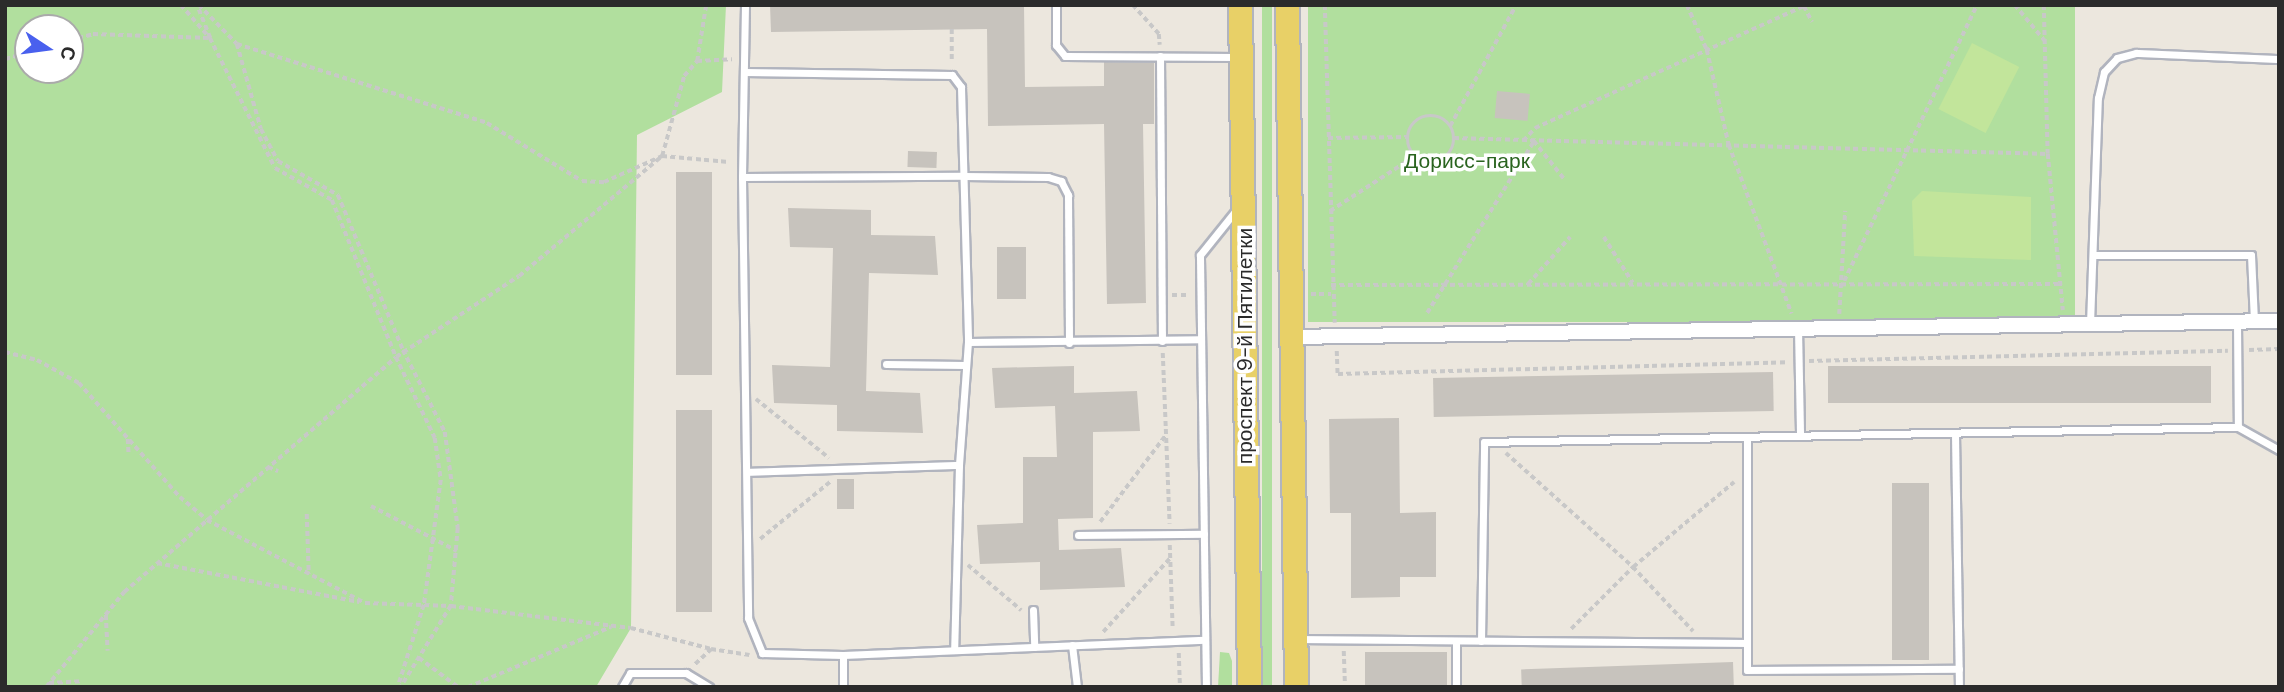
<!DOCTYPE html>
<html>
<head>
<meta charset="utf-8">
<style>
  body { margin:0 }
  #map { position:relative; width:2284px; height:692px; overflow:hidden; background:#ece7de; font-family:"DM Sans",sans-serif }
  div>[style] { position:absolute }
  .green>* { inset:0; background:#b1df9e; transform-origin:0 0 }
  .pitch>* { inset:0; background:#c2e59b; transform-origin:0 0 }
  .building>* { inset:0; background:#c7c3bd; transform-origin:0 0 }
  .path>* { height:3.5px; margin-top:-1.75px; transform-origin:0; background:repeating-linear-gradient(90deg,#c8c8c8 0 5px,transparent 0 8.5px) }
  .path>.ring { margin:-1.75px; padding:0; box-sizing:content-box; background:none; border:3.5px solid #c8c8c8; border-radius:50% }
  .roads { filter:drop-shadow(2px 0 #b1b4be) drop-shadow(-2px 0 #b1b4be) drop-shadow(0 2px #b1b4be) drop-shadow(0 -2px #b1b4be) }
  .service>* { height:7px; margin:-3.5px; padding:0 3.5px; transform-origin:3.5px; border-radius:3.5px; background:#fff }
  .minor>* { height:14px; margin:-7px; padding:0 7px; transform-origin:7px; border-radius:7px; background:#fff }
  .primary>* { height:23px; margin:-11.5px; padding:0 11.5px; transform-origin:11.5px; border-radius:11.5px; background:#e8d067 }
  span { translate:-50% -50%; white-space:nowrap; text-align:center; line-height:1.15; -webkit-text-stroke:7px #fff; paint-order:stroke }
  .park-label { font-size:21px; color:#2a641f }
  .street-label { font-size:21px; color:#2b2b2b }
  .frame { position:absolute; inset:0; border:7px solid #2b2b2b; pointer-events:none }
  .north { position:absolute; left:14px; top:14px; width:70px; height:70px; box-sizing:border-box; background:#fff; border:2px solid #aaa; border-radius:50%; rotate:103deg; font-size:19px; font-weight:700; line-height:28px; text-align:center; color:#2b2b2b }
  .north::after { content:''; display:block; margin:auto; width:24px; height:32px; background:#4960ee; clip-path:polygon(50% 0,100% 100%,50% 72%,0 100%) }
</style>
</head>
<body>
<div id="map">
  <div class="green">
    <i style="clip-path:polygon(evenodd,5px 5px,726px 5px,722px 92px,637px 135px,631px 628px,596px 687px,5px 687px,5px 5px,28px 28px,70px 28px,70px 70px,28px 70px,28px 28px)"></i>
    <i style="left:1262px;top:5px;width:10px;height:682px"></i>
    <i style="left:1308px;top:5px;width:767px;height:317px"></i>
    <i style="clip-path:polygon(1220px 652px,1229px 653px,1232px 661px,1232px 687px,1218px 687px)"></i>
  </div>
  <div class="pitch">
    <i style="left:1972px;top:43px;width:53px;height:74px;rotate:27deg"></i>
    <i style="clip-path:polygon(1922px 191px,2031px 197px,2031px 260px,1914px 256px,1912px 201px)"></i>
  </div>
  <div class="building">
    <i style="clip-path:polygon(770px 5px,1024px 5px,1025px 87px,1104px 86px,1104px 62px,1154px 63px,1154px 124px,1143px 124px,1146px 303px,1107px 304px,1104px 124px,988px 126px,987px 29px,771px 32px)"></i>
    <i style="left:1497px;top:91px;width:33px;height:27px;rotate:5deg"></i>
    <i style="left:908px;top:151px;width:29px;height:16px;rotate:2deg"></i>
    <i style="left:676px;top:172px;width:36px;height:203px"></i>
    <i style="clip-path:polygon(788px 208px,871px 210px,871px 235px,935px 236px,938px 275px,869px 273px,866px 391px,920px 393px,923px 433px,837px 431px,837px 405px,774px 403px,772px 365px,830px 367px,833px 248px,790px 247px)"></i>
    <i style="left:1026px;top:247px;width:52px;height:29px;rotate:90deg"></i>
    <i style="clip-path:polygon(1074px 366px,1074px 393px,1137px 391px,1140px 431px,1093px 432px,1093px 518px,1058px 519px,1059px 550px,1121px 548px,1125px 587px,1040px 590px,1040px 562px,980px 564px,977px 525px,1023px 523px,1023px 457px,1057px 457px,1055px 406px,995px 408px,992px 368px)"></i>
    <i style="left:2211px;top:366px;width:37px;height:383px;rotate:90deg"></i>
    <i style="left:1773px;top:372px;width:39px;height:340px;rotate:89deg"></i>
    <i style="left:676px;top:410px;width:36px;height:202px"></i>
    <i style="clip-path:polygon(1399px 418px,1400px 513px,1436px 512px,1436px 577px,1400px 577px,1400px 597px,1351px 598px,1351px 513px,1330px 513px,1329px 419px)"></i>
    <i style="left:837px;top:479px;width:17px;height:30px"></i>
    <i style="left:1892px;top:483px;width:37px;height:177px"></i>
    <i style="left:1447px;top:652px;width:35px;height:82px;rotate:90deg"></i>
    <i style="left:1733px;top:662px;width:25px;height:212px;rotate:88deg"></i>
  </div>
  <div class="path">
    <i style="left:181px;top:5px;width:44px;rotate:48.7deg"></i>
    <i style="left:210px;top:38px;width:145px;rotate:63.4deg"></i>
    <i style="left:275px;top:168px;width:65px;rotate:29.3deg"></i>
    <i style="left:332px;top:200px;width:170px;rotate:67.8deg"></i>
    <i style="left:396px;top:357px;width:90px;rotate:64.3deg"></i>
    <i style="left:435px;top:438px;width:42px;rotate:81.9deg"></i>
    <i style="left:441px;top:480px;width:126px;rotate:97.7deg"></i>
    <i style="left:424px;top:605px;width:86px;rotate:107.6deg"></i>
    <i style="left:199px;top:5px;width:54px;rotate:45.7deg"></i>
    <i style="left:237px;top:44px;width:88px;rotate:74.2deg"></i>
    <i style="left:261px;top:129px;width:36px;rotate:62deg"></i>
    <i style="left:278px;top:161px;width:69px;rotate:29.5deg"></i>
    <i style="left:338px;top:195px;width:168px;rotate:67.2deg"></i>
    <i style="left:403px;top:350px;width:92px;rotate:62.9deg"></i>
    <i style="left:445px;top:432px;width:97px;rotate:82.3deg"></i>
    <i style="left:458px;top:528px;width:78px;rotate:95.1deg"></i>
    <i style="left:451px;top:606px;width:95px;rotate:121.7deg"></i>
    <i style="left:1133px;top:5px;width:39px;rotate:48deg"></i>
    <i style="left:1159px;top:34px;width:11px;rotate:85deg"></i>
    <i style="left:1325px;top:5px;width:318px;rotate:88.2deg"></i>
    <i style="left:1687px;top:5px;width:49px;rotate:66deg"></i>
    <i style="left:1707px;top:50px;width:98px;rotate:77deg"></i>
    <i style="left:1729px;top:145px;width:180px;rotate:69.6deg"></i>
    <i style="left:2015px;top:5px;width:47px;rotate:50.2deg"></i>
    <i style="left:2044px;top:5px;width:149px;rotate:88.5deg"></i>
    <i style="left:2048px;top:154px;width:157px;rotate:84.5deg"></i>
    <i style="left:1804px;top:6px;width:18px;rotate:63deg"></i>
    <i style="left:952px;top:29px;width:33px;rotate:90deg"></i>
    <i style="left:70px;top:41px;width:24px;rotate:-17deg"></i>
    <i style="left:93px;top:34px;width:117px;rotate:2deg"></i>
    <i style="left:210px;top:38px;width:35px;rotate:-112deg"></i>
    <i style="left:237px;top:44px;width:262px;rotate:17.5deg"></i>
    <i style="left:487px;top:123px;width:111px;rotate:31.4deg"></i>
    <i style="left:582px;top:181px;width:22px;rotate:3deg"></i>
    <i style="left:604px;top:182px;width:64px;rotate:-24.1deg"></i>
    <i style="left:662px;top:156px;width:67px;rotate:5.1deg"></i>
    <i style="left:5px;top:59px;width:24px;rotate:-15deg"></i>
    <i style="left:697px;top:61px;width:57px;rotate:-80.9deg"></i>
    <i class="ring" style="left:1408px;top:116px;width:42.5px;height:42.5px"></i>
    <i style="left:1450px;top:126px;width:138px;rotate:-61.4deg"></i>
    <i style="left:1328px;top:138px;width:80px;rotate:-0.7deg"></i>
    <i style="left:1454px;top:138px;width:594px;rotate:1.54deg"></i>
    <i style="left:1523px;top:141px;width:18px;rotate:-47deg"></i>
    <i style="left:1535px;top:128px;width:298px;rotate:-24.4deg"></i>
    <i style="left:1330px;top:211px;width:101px;rotate:-32.9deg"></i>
    <i style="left:1604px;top:237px;width:54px;rotate:57.8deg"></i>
    <i style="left:1844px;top:281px;width:306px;rotate:-64.3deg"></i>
    <i style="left:1528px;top:284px;width:63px;rotate:-48.2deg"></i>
    <i style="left:1331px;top:285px;width:728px;rotate:-0.08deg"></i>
    <i style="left:1311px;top:294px;width:20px"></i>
    <i style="left:1172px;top:295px;width:16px"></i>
    <i style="left:1427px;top:313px;width:203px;rotate:-58.1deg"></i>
    <i style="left:1534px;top:141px;width:50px;rotate:51.5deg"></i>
    <i style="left:1839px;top:314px;width:103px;rotate:-86.7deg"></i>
    <i style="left:2249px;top:350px;width:30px;rotate:-2deg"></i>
    <i style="left:1337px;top:351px;width:23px;rotate:88deg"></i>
    <i style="left:1338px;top:374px;width:449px;rotate:-1.5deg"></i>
    <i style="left:5px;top:352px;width:33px;rotate:14deg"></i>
    <i style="left:37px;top:360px;width:48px;rotate:28.7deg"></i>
    <i style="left:79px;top:383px;width:152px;rotate:48.5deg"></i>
    <i style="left:180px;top:497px;width:35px;rotate:40deg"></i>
    <i style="left:207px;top:520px;width:178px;rotate:27.7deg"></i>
    <i style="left:365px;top:603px;width:86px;rotate:2deg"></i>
    <i style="left:451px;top:606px;width:181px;rotate:7deg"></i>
    <i style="left:631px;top:628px;width:83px;rotate:14.7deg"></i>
    <i style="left:1163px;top:353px;width:171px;rotate:87.7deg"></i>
    <i style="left:1809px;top:361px;width:419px;rotate:-1.4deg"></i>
    <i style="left:756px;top:399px;width:94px;rotate:38.9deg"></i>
    <i style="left:128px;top:439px;width:17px;rotate:87deg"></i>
    <i style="left:1506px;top:453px;width:171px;rotate:41.9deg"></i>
    <i style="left:1633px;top:567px;width:88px;rotate:46.8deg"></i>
    <i style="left:268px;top:467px;width:11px;rotate:22deg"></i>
    <i style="left:371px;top:506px;width:97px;rotate:27.6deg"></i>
    <i style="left:307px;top:514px;width:60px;rotate:88.1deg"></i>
    <i style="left:1100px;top:522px;width:108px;rotate:-52.9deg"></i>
    <i style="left:760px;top:539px;width:90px;rotate:-39.2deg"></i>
    <i style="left:1170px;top:545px;width:84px;rotate:88deg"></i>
    <i style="left:157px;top:563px;width:206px;rotate:10.9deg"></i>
    <i style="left:968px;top:565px;width:70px;rotate:40.3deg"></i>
    <i style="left:106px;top:615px;width:36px;rotate:87deg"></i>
    <i style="left:1571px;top:629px;width:88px;rotate:-45deg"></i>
    <i style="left:1633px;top:567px;width:132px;rotate:-40.1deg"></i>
    <i style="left:1103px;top:632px;width:101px;rotate:-47.8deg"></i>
    <i style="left:1344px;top:651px;width:36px;rotate:88deg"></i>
    <i style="left:1179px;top:653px;width:34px;rotate:88deg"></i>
    <i style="left:419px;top:658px;width:49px;rotate:36.6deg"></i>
    <i style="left:695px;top:664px;width:22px;rotate:-43deg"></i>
    <i style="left:711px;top:649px;width:39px;rotate:9deg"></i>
    <i style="left:49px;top:683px;width:33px;rotate:-3deg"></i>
    <i style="left:46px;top:687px;width:123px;rotate:-50.6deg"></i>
    <i style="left:124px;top:592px;width:359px;rotate:-40.8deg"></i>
    <i style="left:396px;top:357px;width:147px;rotate:-33.4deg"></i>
    <i style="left:519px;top:276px;width:187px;rotate:-40deg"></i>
    <i style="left:662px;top:156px;width:83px;rotate:-74.6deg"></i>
    <i style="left:684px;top:76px;width:20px;rotate:-49deg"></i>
    <i style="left:697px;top:61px;width:35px;rotate:-3deg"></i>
    <i style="left:468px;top:687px;width:155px;rotate:-22.8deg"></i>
  </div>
  <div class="roads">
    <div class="service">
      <i style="left:745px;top:5px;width:172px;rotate:91deg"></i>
      <i style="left:742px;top:177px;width:441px;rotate:89.2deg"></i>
      <i style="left:748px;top:618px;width:38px;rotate:68deg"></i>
      <i style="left:762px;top:653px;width:81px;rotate:1.4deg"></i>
      <i style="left:843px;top:655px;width:362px;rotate:-2.4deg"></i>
      <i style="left:1056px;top:5px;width:40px;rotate:90deg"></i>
      <i style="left:1056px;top:45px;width:14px;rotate:51deg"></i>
      <i style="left:1065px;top:56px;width:172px;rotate:0.3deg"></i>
      <i style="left:1160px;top:56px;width:285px;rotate:89.6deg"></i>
      <i style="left:744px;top:72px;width:208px;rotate:0.8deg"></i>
      <i style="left:952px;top:75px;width:15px;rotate:53deg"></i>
      <i style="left:961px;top:87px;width:255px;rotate:88.4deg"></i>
      <i style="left:968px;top:342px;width:123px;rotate:94.2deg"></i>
      <i style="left:742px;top:177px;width:222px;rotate:-0.3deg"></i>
      <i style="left:964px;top:176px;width:84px;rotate:0.7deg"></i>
      <i style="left:1048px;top:177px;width:14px;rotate:17deg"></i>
      <i style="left:1061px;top:181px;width:16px;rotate:63deg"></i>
      <i style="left:1068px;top:195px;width:148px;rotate:89.6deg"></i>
      <i style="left:2093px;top:255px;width:158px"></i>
      <i style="left:2251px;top:255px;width:66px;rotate:87.4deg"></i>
      <i style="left:2237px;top:322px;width:105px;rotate:89.5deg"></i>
      <i style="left:2238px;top:427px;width:47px;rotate:29.3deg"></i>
      <i style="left:2090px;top:324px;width:226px;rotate:-88deg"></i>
      <i style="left:2098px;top:98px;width:27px;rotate:-77deg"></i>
      <i style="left:2104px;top:72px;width:19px;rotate:-47deg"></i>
      <i style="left:2117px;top:58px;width:20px;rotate:-15deg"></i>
      <i style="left:2136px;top:53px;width:143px;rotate:2.4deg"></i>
      <i style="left:1798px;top:328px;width:108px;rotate:88.9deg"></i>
      <i style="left:968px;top:342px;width:233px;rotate:-0.7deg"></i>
      <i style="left:886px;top:364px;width:79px;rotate:0.7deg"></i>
      <i style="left:1955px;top:434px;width:253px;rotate:89.1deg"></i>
      <i style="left:1747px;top:438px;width:232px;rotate:90deg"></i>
      <i style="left:1747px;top:670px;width:212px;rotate:-0.3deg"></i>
      <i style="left:747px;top:472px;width:212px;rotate:-1.9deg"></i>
      <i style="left:959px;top:465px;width:185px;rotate:91.5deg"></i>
      <i style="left:1078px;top:535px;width:126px;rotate:-0.5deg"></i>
      <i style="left:1033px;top:610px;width:37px;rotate:88deg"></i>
      <i style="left:1299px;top:639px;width:447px;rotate:0.5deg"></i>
      <i style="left:1481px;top:641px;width:199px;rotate:-89.1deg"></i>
      <i style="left:1484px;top:442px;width:754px;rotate:-1.14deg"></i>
      <i style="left:1072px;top:645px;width:42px;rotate:83.2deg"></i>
      <i style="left:843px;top:655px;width:32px;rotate:90deg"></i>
      <i style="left:622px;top:687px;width:16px;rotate:-60deg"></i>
      <i style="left:630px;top:673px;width:56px"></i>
      <i style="left:686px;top:673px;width:27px;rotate:31deg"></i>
      <i style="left:1206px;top:687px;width:432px;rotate:-90.8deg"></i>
      <i style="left:1200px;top:255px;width:59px;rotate:-51.2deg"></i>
      <i style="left:1456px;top:687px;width:46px;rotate:-90deg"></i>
    </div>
    <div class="minor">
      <i style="left:1291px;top:337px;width:988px;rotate:-0.93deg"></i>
    </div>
    <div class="primary">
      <i style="left:1240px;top:5px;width:682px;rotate:89.24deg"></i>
      <i style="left:1287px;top:5px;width:682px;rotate:89.24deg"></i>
    </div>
  </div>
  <div class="park-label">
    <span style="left:1467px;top:161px">Дорисс-парк</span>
  </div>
  <div class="street-label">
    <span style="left:1245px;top:346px;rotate:-90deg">проспект 9-й Пятилетки</span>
  </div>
  <div class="frame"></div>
  <div class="north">С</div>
</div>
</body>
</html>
